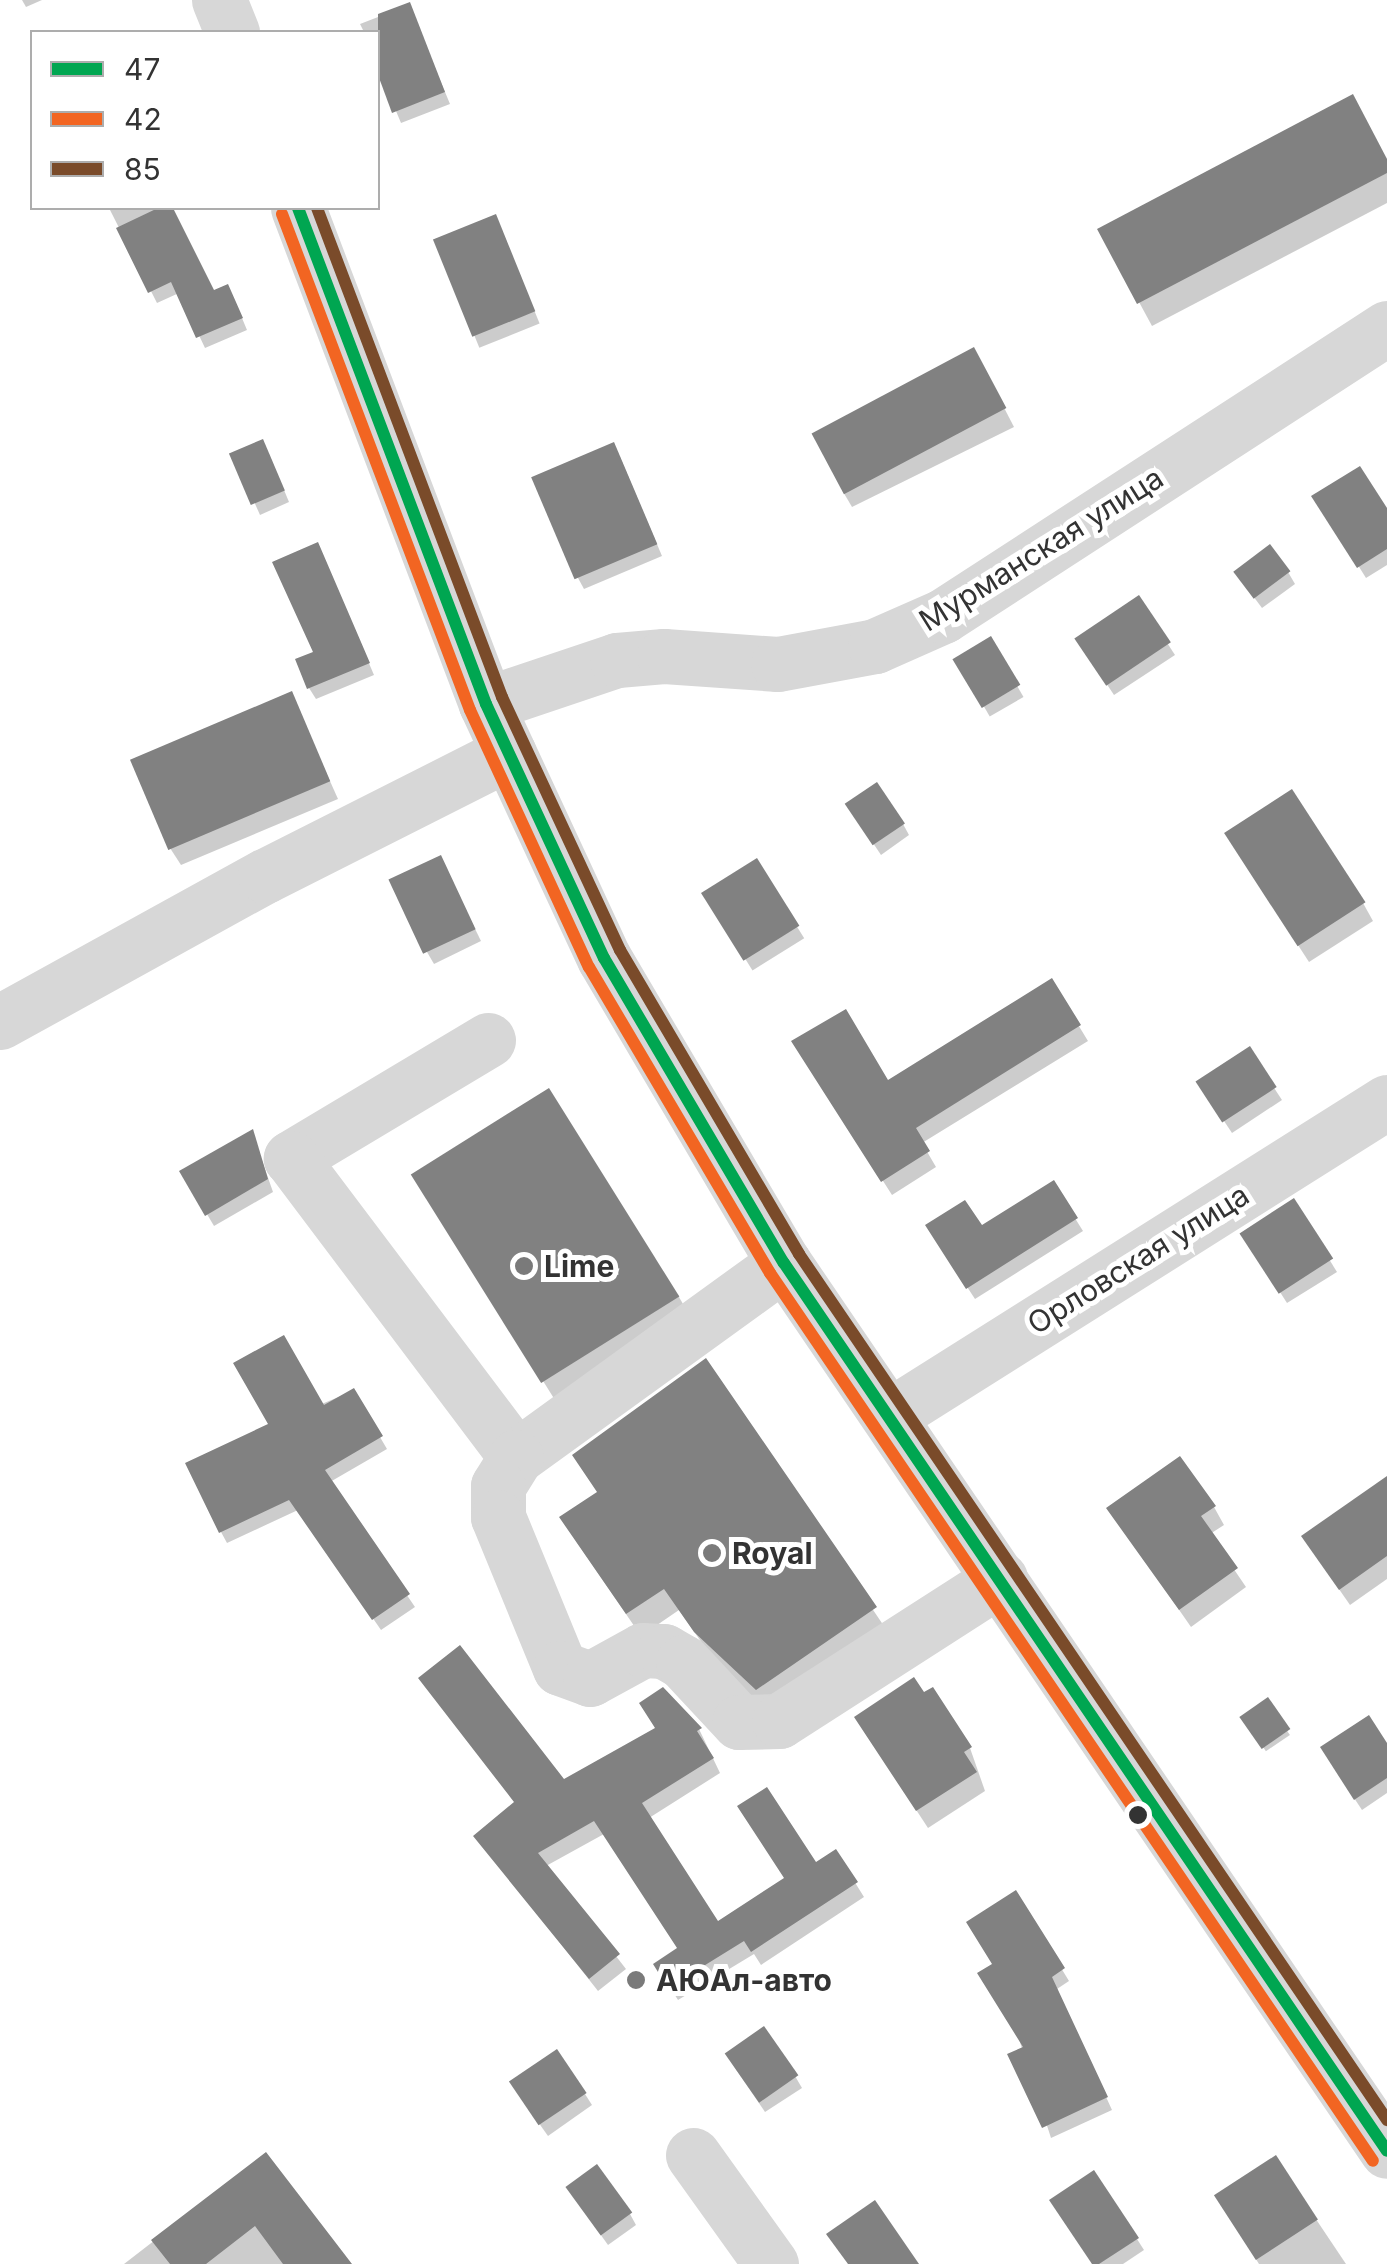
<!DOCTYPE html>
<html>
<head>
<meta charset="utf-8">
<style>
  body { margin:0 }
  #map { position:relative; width:1387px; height:2264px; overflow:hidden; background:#fff; font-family:Inter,sans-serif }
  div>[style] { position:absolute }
  .shadow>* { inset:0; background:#0003; transform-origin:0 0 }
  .building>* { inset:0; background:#818181; transform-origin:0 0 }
  .minor>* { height:55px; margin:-27.5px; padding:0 27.5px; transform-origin:27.5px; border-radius:27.5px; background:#d7d7d7 }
  .bus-1>* { height:12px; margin:-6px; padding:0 6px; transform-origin:6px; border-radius:6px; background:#00a651 }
  .bus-2>* { height:12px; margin:-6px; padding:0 6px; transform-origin:6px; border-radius:6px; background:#f26522 }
  .bus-3>* { height:12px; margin:-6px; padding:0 6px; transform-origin:6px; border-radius:6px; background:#7a4b2a }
  .dots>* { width:28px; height:28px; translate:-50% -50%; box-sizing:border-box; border:5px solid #fff; border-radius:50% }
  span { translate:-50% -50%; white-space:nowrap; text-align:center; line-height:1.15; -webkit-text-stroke:10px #fff; paint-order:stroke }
  .street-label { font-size:30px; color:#333 }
  .poi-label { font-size:30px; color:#333; font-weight:700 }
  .left { translate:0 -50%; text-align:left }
  .legend { position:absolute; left:30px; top:30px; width:350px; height:180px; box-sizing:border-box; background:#fff; border:2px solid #adadad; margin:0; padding:12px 18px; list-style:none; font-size:30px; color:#333 }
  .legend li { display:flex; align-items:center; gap:20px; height:50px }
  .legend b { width:50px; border:2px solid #adadad }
</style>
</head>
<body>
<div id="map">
  <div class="shadow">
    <i style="clip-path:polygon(22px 0,42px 0,26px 7px)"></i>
    <i style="clip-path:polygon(409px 5px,450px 104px,401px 123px,378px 68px,378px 32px,364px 32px,360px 24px)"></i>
    <i style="clip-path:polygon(1387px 162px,1387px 203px,1152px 326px,1100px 230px)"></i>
    <i style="clip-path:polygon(109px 208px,171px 208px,213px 293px,234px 299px,247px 330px,205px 348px,179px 293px,157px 303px)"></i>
    <i style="left:501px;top:228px;width:103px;height:65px;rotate:68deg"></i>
    <i style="clip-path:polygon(983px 367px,1014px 427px,852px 507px,842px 490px)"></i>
    <i style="clip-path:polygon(233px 454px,269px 454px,289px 502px,260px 515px)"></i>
    <i style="clip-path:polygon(620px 457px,662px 556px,584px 589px,578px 578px)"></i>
    <i style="clip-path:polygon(1315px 496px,1387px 513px,1387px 565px,1366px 578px)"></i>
    <i style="clip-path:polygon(323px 556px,374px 675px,316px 699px,309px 688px)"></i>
    <i style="clip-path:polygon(1288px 572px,1295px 584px,1262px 608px,1244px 584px)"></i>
    <i style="clip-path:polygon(1138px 598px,1175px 655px,1114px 695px,1084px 650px)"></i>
    <i style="left:990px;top:639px;width:67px;height:39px;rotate:60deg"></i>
    <i style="clip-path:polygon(291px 694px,338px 799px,181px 865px,170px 848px)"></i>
    <i style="clip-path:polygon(855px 816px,903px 824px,909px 835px,881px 855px)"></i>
    <i style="clip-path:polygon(1237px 851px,1363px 903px,1373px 921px,1309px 962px)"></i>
    <i style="left:756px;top:861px;width:91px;height:61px;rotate:58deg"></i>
    <i style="clip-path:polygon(446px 870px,481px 941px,434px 964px,427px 952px)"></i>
    <i style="clip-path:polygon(1052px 982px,1088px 1041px,922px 1143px,936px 1167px,892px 1195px,803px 1056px,887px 1083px)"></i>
    <i style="clip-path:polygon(1249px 1050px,1282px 1100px,1232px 1133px,1206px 1094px)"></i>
    <i style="clip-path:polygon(252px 1132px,273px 1192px,214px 1226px,182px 1172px)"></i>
    <i style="clip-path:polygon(1053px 1183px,1083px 1231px,975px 1299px,935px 1238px,981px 1229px)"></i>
    <i style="clip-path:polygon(1293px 1201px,1337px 1272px,1287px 1303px,1249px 1244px)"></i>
    <i style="clip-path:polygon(431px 1203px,679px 1297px,695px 1325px,560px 1408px)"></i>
    <i style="clip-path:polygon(705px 1362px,888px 1632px,767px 1712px,711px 1656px,679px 1610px,641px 1636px,576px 1541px,599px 1493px)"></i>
    <i style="clip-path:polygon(353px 1391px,387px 1449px,330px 1482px,415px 1607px,381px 1630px,298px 1510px,227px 1543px,221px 1532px,271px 1425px)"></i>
    <i style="clip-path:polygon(1387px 1479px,1387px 1579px,1350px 1605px,1314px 1553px)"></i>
    <i style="clip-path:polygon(1214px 1507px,1224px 1525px,1210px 1534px,1246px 1587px,1191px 1627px,1109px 1509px)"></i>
    <i style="clip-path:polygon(421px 1679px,564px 1782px,699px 1729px,720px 1773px,649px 1818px,718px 1925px,836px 1852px,864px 1897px,761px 1965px,754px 1954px,678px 2000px,656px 1965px,679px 1950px,604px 1834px,546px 1866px,626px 1969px,598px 1991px,476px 1836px,516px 1804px)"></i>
    <i style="left:1267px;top:1701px;width:41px;height:29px;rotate:56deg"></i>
    <i style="clip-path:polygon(867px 1735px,970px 1748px,985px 1791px,928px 1828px)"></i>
    <i style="clip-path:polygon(1387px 1747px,1387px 1793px,1362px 1810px,1329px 1760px)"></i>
    <i style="clip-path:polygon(1016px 1894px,1069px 1981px,1057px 1989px,1112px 2110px,1051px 2138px,995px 1965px)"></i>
    <i style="clip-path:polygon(733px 2065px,795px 2076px,802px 2088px,765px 2112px)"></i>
    <i style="clip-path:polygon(585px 2094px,592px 2105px,548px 2136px,519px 2095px)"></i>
    <i style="clip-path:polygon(265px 2155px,349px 2264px,124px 2264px)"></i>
    <i style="clip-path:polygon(1275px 2158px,1346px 2264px,1259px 2264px,1216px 2195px)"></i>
    <i style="clip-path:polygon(575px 2199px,630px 2214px,636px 2225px,608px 2245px)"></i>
    <i style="clip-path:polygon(1137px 2239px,1144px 2250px,1123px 2264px,1093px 2264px)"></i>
  </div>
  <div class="building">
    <i style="clip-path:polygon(410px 2px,445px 92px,392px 113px,378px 75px,378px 14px)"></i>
    <i style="clip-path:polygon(1353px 94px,1387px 159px,1387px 173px,1137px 304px,1097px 229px)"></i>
    <i style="clip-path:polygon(158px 208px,173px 208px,214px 290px,228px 284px,243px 318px,196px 338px,171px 282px,148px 293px,116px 228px)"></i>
    <i style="left:496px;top:214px;width:105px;height:68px;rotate:68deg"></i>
    <i style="left:974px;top:347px;width:69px;height:184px;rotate:62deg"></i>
    <i style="left:263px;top:439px;width:56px;height:37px;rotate:67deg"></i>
    <i style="left:614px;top:442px;width:111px;height:90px;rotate:67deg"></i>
    <i style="clip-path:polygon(1360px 466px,1387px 508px,1387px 549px,1357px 568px,1311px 496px)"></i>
    <i style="clip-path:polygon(318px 542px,370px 663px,307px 689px,295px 659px,313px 652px,272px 562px)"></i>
    <i style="left:1270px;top:544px;width:34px;height:46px;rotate:53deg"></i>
    <i style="left:1139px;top:595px;width:57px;height:78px;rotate:56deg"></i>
    <i style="left:991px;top:636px;width:57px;height:45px;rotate:59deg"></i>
    <i style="left:292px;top:691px;width:98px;height:176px;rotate:67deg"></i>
    <i style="left:877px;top:782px;width:50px;height:39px;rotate:56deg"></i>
    <i style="left:1292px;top:789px;width:135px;height:81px;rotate:57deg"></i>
    <i style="left:441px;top:855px;width:82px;height:58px;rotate:65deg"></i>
    <i style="left:757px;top:858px;width:80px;height:66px;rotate:58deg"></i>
    <i style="clip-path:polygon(1052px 978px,1081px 1025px,916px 1128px,930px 1151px,881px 1182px,791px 1041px,846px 1009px,888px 1080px)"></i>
    <i style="left:1250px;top:1046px;width:49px;height:65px;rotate:57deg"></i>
    <i style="left:549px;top:1088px;width:246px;height:163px;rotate:58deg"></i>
    <i style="clip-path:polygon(253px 1129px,268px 1179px,205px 1216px,179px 1171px)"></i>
    <i style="clip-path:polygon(1054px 1180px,1078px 1218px,966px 1289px,925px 1225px,965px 1200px,982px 1225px)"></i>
    <i style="left:1294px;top:1198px;width:72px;height:65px;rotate:57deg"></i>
    <i style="clip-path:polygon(284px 1335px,324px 1405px,354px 1388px,383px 1436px,325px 1470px,410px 1594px,372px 1620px,289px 1500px,219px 1533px,185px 1463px,268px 1424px,233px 1363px)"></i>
    <i style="clip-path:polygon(706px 1358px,877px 1607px,756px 1690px,694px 1632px,664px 1589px,626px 1614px,559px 1517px,597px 1492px,572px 1455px)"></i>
    <i style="clip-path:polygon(1180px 1456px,1216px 1506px,1201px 1516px,1238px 1568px,1179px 1610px,1106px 1508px)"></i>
    <i style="clip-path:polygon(1387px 1476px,1387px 1556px,1339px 1590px,1301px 1536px)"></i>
    <i style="clip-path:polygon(460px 1645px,564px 1779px,655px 1728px,639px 1703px,663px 1687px,702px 1728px,697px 1731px,714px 1758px,642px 1803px,718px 1921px,784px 1878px,737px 1806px,767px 1787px,816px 1862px,836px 1849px,858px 1882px,751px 1952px,744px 1941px,668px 1988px,653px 1964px,677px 1948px,594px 1821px,538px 1853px,620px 1954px,589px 1979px,473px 1836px,514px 1802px,418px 1678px)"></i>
    <i style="clip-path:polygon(914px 1677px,924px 1692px,933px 1687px,972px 1747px,964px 1752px,977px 1772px,916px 1811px,854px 1717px)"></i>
    <i style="left:1268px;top:1697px;width:39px;height:35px;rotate:55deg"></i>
    <i style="clip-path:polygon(1369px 1715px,1387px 1743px,1387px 1778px,1354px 1800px,1320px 1747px)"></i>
    <i style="clip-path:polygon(1016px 1890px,1065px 1968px,1052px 1977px,1108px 2097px,1042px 2128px,1007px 2054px,1023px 2047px,977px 1973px,992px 1964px,966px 1922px)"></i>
    <i style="left:764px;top:2026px;width:60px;height:48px;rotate:55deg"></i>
    <i style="left:557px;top:2049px;width:53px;height:58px;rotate:56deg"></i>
    <i style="clip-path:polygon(266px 2152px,352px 2264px,283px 2264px,255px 2226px,206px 2264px,170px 2264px,151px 2240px)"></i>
    <i style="left:1276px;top:2155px;width:77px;height:74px;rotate:57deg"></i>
    <i style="left:597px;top:2164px;width:60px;height:39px;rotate:54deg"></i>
    <i style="clip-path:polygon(1094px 2170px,1139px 2238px,1099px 2264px,1092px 2264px,1049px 2200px)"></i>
    <i style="clip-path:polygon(875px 2200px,919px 2264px,848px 2264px,826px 2234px)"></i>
  </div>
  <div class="minor">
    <i style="left:219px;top:0;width:35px;rotate:68deg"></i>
    <i style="left:298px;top:208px;width:530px;rotate:69.24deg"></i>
    <i style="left:486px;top:704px;width:280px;rotate:65.1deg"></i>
    <i style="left:604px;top:958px;width:354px;rotate:59.5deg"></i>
    <i style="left:784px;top:1263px;width:1073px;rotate:55.82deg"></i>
    <i style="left:486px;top:704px;width:138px;rotate:-18.6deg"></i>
    <i style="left:617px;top:660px;width:47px;rotate:-4.9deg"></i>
    <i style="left:664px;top:656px;width:114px;rotate:4deg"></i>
    <i style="left:778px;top:664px;width:99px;rotate:-10.5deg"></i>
    <i style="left:875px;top:646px;width:74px;rotate:-23.8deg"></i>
    <i style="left:943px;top:616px;width:529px;rotate:-32.97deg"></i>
    <i style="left:0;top:1022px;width:303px;rotate:-28.9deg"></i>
    <i style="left:265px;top:876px;width:273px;rotate:-26.8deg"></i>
    <i style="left:488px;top:1040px;width:230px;rotate:149.1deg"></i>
    <i style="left:291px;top:1158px;width:374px;rotate:53deg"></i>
    <i style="left:784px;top:1263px;width:331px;rotate:144.1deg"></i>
    <i style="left:516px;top:1457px;width:34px;rotate:122deg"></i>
    <i style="left:498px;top:1486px;width:31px;rotate:90deg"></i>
    <i style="left:498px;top:1517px;width:163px;rotate:67.7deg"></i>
    <i style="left:560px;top:1668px;width:32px;rotate:20deg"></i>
    <i style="left:590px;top:1679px;width:60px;rotate:-28.7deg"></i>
    <i style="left:643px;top:1650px;width:21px;rotate:3deg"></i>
    <i style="left:664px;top:1651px;width:22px;rotate:30deg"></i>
    <i style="left:683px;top:1662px;width:82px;rotate:47deg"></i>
    <i style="left:739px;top:1722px;width:40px;rotate:-1.4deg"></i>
    <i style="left:779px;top:1721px;width:263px;rotate:-32.7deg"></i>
    <i style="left:889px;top:1416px;width:589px;rotate:-32.23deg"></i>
    <i style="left:693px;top:2155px;width:134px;rotate:54.4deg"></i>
  </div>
  <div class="bus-1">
    <i style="left:298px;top:208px;width:530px;rotate:69.24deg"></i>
    <i style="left:486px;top:704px;width:280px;rotate:65.1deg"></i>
    <i style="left:604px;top:958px;width:354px;rotate:59.5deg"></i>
    <i style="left:784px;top:1263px;width:1073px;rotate:55.82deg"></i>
  </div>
  <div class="bus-2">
    <i style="left:282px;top:214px;width:530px;rotate:69.24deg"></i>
    <i style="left:470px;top:710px;width:283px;rotate:65.2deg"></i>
    <i style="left:589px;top:967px;width:356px;rotate:59.4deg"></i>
    <i style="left:770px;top:1273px;width:1073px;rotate:55.82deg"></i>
  </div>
  <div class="bus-3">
    <i style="left:317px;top:208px;width:523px;rotate:69.28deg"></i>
    <i style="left:502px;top:697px;width:279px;rotate:65deg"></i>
    <i style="left:620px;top:950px;width:353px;rotate:59.5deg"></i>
    <i style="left:799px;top:1254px;width:1047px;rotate:55.82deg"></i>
  </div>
  <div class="dots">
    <i style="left:524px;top:1266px;background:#7a7a7a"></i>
    <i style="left:712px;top:1553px;background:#7a7a7a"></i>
    <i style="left:1138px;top:1815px;background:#333"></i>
    <i style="left:636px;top:1980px;background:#7a7a7a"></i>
  </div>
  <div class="street-label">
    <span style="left:1041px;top:549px;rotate:-32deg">Мурманская улица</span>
    <span style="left:1138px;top:1259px;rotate:-32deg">Орловская улица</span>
  </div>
  <div class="poi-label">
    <span class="left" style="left:544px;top:1266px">Lime</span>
    <span class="left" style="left:732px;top:1553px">Royal</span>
    <span class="left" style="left:656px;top:1980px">АЮАл-авто</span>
  </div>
  <ul class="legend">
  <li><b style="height:12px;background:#00a651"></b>47</li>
  <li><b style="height:12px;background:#f26522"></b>42</li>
  <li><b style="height:12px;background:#7a4b2a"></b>85</li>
  </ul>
</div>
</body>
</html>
